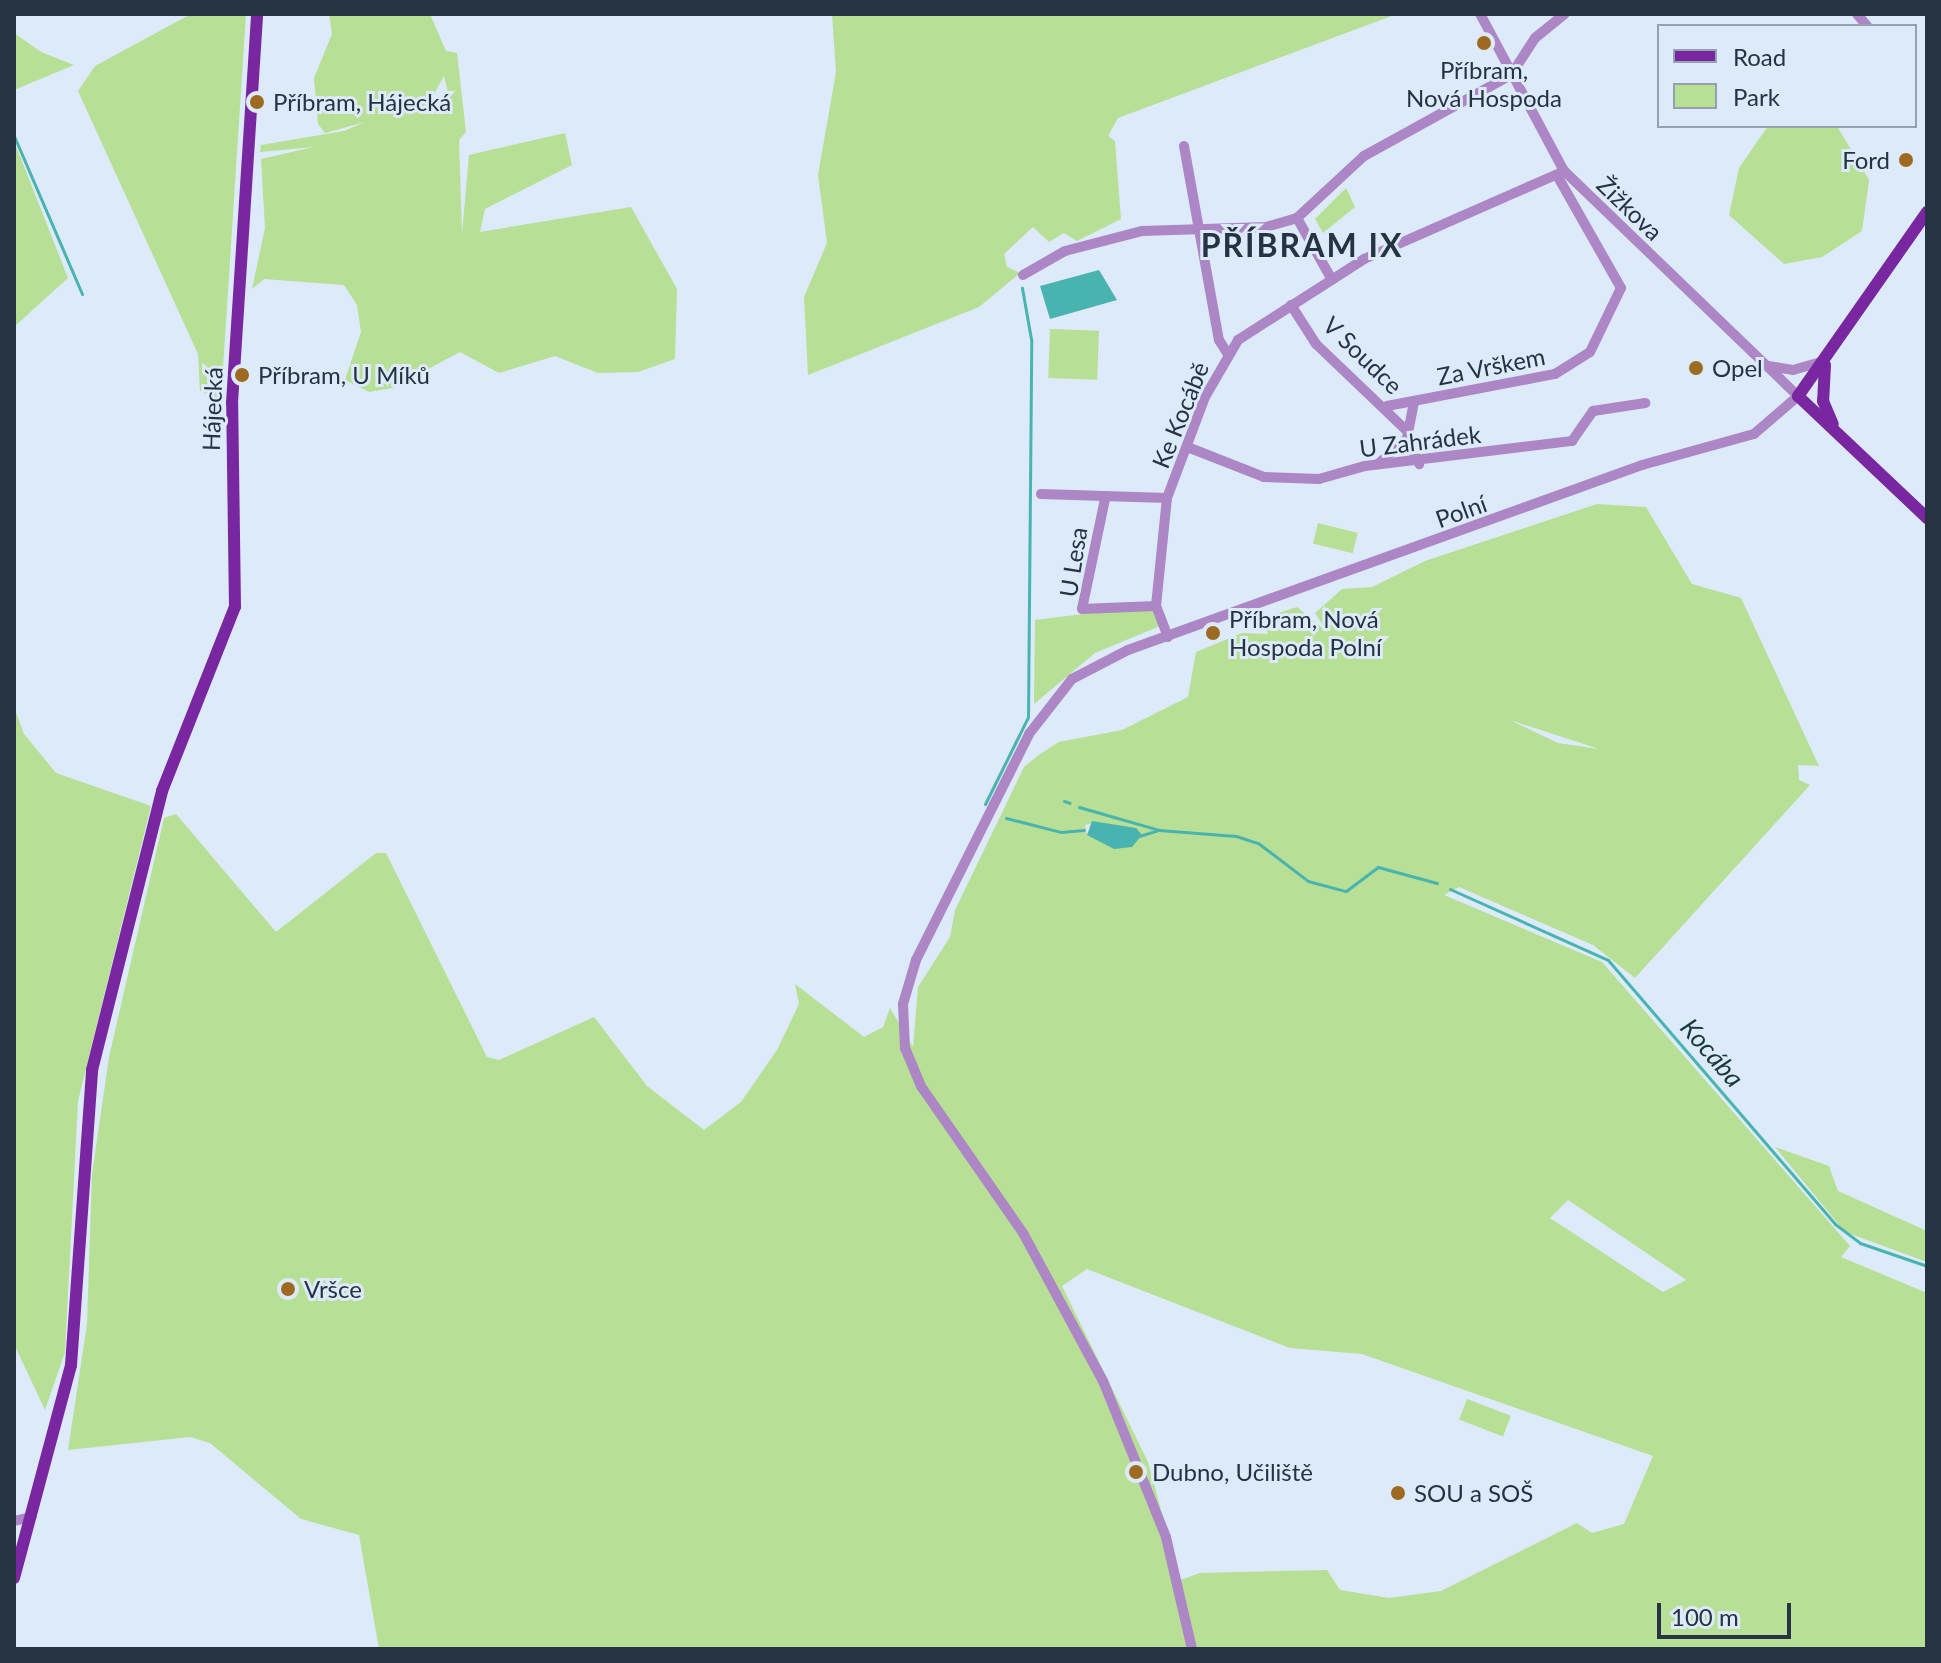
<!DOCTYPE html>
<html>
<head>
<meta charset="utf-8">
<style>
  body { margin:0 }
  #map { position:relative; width:1941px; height:1663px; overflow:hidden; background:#dceaf9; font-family:Lato,sans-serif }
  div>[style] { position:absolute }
  .green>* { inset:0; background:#b7df95; transform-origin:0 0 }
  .water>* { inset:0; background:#49b4af }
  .stream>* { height:3px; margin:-1.5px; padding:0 1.5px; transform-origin:1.5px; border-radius:1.5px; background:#49b4af }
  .minor>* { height:10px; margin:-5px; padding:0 5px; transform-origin:5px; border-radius:5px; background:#ac86c5 }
  .major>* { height:12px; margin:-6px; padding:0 6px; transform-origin:6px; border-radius:6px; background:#7827a1 }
  .dots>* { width:22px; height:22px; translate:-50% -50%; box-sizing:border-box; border:4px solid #dceaf9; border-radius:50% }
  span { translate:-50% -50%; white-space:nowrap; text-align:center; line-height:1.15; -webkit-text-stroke:6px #dceaf9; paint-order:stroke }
  .poi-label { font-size:24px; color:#253342 }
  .left { translate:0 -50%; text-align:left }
  .right { translate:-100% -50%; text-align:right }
  .street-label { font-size:24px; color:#253342 }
  .water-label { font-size:26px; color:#1a3a39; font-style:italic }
  .district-label { font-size:32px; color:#253342; font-weight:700; letter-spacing:2px }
  .frame { position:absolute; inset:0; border:16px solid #253342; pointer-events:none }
  .legend { position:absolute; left:1657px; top:24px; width:260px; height:104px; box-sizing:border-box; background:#dceaf9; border:2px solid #93a1b0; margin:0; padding:10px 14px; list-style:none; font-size:24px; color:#253342 }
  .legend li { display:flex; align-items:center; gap:16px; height:40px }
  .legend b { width:40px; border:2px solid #93a1b0 }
  .scale { position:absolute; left:1657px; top:1603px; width:134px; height:36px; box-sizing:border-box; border:4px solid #253342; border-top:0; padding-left:10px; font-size:24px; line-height:28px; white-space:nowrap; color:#253342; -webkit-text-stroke:6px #dceaf9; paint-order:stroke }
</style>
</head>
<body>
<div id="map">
  <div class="green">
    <i style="clip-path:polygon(191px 14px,246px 14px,221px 399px,200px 391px,198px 354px,78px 91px,95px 66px)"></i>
    <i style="clip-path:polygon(evenodd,329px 14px,430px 14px,446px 51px,457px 53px,466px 132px,459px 140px,462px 234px,469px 155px,565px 133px,572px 165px,485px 209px,480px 232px,631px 207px,677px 289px,675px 359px,638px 372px,598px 373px,555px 356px,499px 373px,460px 352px,392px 388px,369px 392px,345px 380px,361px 332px,357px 305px,344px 285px,264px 279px,252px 289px,265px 228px,261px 159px,314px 147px,260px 152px,261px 145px,344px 131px,365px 122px,325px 133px,318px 124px,314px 78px,332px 34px,329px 14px,444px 76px,451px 105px,444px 99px,429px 103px,444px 76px)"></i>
    <i style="clip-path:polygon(832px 14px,1397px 14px,1118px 118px,1108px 136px,1115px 141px,1121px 219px,1077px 241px,1064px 233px,1049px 242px,1033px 227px,1004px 254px,1007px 267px,1020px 273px,979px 307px,808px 375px,804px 297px,827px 243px,818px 175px,836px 72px)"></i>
    <i style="clip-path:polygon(14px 33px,41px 52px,74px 65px,14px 90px)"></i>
    <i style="clip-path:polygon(1768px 126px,1837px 126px,1869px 180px,1862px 231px,1822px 257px,1784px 264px,1729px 215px,1739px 168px)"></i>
    <i style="clip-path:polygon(14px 141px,68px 278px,15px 326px,14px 325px)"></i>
    <i style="clip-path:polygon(1346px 188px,1355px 207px,1323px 233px,1315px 219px)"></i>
    <i style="left:1050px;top:329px;width:49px;height:49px;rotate:2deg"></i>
    <i style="clip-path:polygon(evenodd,1597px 504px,1646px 507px,1692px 584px,1741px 598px,1819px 766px,1798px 765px,1799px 780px,1810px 785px,1635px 978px,1593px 945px,1459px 887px,1444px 895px,1602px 962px,1850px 1246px,1841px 1257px,1927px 1293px,1927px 1649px,379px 1649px,359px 1535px,301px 1519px,210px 1443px,190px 1437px,68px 1450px,87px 1324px,92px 1174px,109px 1057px,164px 818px,176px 814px,276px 932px,376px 853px,386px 853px,487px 1057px,499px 1060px,594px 1017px,647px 1086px,704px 1130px,741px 1102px,777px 1050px,799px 1004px,795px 984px,864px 1037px,883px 1027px,890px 1008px,913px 1047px,918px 987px,950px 937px,955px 910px,1024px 767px,1040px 754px,1059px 742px,1122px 730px,1188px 697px,1196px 652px,1242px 633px,1268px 634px,1264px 625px,1278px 613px,1297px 607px,1328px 633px,1315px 613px,1342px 589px,1372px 587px,1425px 561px,1597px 504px,1512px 721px,1513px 721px,1599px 749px,1558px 743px,1512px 721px,1597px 504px,1099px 822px,1113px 828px,1136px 828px,1087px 835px,1085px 825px,1099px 822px,1597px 504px,1568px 1200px,1685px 1279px,1686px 1280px,1663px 1292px,1550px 1218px,1568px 1200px,1597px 504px,1087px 1269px,1290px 1348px,1362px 1354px,1653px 1456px,1624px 1524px,1592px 1533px,1577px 1523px,1441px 1591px,1389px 1598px,1340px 1590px,1327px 1570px,1200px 1573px,1180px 1580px,1148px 1462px,1062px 1286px,1087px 1269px)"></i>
    <i style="left:1318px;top:523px;width:41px;height:21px;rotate:14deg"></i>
    <i style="clip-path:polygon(1115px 610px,1153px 610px,1160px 626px,1095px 653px,1034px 704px,1035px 620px)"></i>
    <i style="clip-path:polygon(14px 707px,24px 734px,56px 773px,151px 806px,78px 1101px,65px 1352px,45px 1410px,14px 1344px)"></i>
    <i style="clip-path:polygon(1775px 1147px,1829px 1166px,1838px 1191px,1927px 1231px,1927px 1262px,1845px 1232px)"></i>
    <i style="left:1467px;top:1399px;width:47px;height:22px;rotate:21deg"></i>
  </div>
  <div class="water">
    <i style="clip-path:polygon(1099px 270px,1117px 300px,1050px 319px,1040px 286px)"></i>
    <i style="clip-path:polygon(1092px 821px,1136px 828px,1142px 835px,1132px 847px,1114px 849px,1087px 835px)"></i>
  </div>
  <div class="stream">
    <i style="left:14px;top:136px;width:172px;rotate:66.7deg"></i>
    <i style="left:1064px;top:801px;width:6px;rotate:18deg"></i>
    <i style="left:985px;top:804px;width:97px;rotate:-63.7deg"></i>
    <i style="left:1028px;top:717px;width:378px;rotate:-89.5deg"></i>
    <i style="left:1031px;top:339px;width:52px;rotate:-100deg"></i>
    <i style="left:1079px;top:807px;width:83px;rotate:16deg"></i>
    <i style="left:1159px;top:830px;width:77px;rotate:4.5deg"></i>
    <i style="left:1236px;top:836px;width:23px;rotate:18deg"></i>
    <i style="left:1258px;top:843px;width:63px;rotate:37.2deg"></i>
    <i style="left:1308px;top:881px;width:39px;rotate:15deg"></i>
    <i style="left:1346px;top:891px;width:40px;rotate:-37deg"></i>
    <i style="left:1378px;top:867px;width:61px;rotate:15.2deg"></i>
    <i style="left:1006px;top:818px;width:57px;rotate:14.3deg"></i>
    <i style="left:1061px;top:832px;width:23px;rotate:-5deg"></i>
    <i style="left:1139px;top:836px;width:21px;rotate:-17deg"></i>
    <i style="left:1450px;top:889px;width:173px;rotate:24.2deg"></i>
    <i style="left:1608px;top:960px;width:348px;rotate:49.3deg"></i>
    <i style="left:1835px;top:1224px;width:31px;rotate:37deg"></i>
    <i style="left:1860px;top:1243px;width:71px;rotate:18.9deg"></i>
  </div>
  <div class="minor">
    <i style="left:1857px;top:14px;width:16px;rotate:50deg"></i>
    <i style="left:1184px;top:146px;width:197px;rotate:79.8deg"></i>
    <i style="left:1219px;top:340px;width:15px;rotate:58deg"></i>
    <i style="left:1297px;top:218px;width:69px;rotate:60.5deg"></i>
    <i style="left:1023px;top:275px;width:48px;rotate:-29.7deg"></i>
    <i style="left:1065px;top:251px;width:80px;rotate:-14.6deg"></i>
    <i style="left:1142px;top:231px;width:124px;rotate:-1.8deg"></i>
    <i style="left:1266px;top:227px;width:32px;rotate:-16deg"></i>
    <i style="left:1297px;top:218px;width:91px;rotate:-42.8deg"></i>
    <i style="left:1364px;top:156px;width:168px;rotate:-28.9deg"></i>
    <i style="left:1511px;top:75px;width:44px;rotate:-57deg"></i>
    <i style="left:1535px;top:38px;width:38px;rotate:-39deg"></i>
    <i style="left:1291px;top:305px;width:46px;rotate:57.3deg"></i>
    <i style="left:1316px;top:344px;width:127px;rotate:43.7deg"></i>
    <i style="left:1768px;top:366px;width:25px;rotate:9deg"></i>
    <i style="left:1793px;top:370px;width:29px;rotate:-16deg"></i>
    <i style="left:1414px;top:402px;width:38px;rotate:101deg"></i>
    <i style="left:1407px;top:439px;width:28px;rotate:64deg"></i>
    <i style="left:1387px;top:406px;width:171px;rotate:-10.8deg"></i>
    <i style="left:1555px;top:374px;width:41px;rotate:-32.2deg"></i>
    <i style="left:1590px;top:352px;width:71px;rotate:-64.2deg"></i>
    <i style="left:1621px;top:288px;width:125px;rotate:-119.6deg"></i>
    <i style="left:1190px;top:448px;width:79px;rotate:21.4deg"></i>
    <i style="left:1264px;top:477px;width:55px;rotate:2.1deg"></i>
    <i style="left:1319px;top:479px;width:48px;rotate:-15.8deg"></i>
    <i style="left:1365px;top:466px;width:209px;rotate:-6.9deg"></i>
    <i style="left:1572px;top:441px;width:37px;rotate:-55deg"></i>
    <i style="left:1593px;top:411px;width:53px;rotate:-8.7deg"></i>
    <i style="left:1378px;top:464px;width:38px;rotate:-41deg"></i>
    <i style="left:1041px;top:494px;width:126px;rotate:1.8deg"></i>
    <i style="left:1105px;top:499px;width:112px;rotate:101.8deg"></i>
    <i style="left:1082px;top:609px;width:74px;rotate:-2.3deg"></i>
    <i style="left:1168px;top:637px;width:33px;rotate:-111deg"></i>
    <i style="left:1156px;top:606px;width:109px;rotate:-84.2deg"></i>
    <i style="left:1167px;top:498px;width:108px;rotate:-69.4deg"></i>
    <i style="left:1205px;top:397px;width:66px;rotate:-59.9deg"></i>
    <i style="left:1238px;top:340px;width:150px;rotate:-32.7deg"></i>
    <i style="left:1364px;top:259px;width:219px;rotate:-23.7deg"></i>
    <i style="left:14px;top:1521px;width:18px;rotate:-13deg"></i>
    <i style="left:1192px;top:1649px;width:115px;rotate:-103.1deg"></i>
    <i style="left:1166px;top:1537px;width:168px;rotate:-112deg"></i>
    <i style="left:1103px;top:1381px;width:168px;rotate:-118.4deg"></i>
    <i style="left:1023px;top:1233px;width:179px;rotate:-124.8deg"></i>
    <i style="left:921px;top:1086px;width:41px;rotate:-112.8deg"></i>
    <i style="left:905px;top:1048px;width:44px;rotate:-92.6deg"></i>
    <i style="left:903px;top:1004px;width:46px;rotate:-73.5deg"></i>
    <i style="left:916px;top:960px;width:253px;rotate:-63.4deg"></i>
    <i style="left:1029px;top:734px;width:70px;rotate:-52deg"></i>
    <i style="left:1072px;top:679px;width:63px;rotate:-27.4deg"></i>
    <i style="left:1128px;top:650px;width:546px;rotate:-19.79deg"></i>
    <i style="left:1642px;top:465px;width:116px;rotate:-15.5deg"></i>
    <i style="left:1754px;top:434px;width:58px;rotate:-40.8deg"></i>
    <i style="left:1798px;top:396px;width:325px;rotate:-136.1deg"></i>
    <i style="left:1564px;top:171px;width:178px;rotate:-118.1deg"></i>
  </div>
  <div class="major">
    <i style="left:1927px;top:212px;width:225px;rotate:125deg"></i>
    <i style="left:1798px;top:396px;width:178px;rotate:43.4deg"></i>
    <i style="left:1825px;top:365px;width:36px;rotate:93deg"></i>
    <i style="left:1823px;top:401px;width:25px;rotate:67deg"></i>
    <i style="left:14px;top:1578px;width:220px;rotate:-75deg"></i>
    <i style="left:71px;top:1365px;width:296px;rotate:-85.9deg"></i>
    <i style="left:92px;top:1070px;width:288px;rotate:-75.9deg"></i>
    <i style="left:162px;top:791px;width:198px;rotate:-68.4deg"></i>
    <i style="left:235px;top:607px;width:204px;rotate:-90.8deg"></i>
    <i style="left:232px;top:403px;width:390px;rotate:-86.3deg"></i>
  </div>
  <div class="dots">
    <i style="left:1484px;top:43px;background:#9e6a21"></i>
    <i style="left:257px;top:102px;background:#9e6a21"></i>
    <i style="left:1906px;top:160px;background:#9e6a21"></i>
    <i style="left:1696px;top:368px;background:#9e6a21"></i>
    <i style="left:242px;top:375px;background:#9e6a21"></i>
    <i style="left:1213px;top:633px;background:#9e6a21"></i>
    <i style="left:288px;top:1289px;background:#9e6a21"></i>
    <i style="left:1136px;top:1472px;background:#9e6a21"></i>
    <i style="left:1398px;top:1493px;background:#9e6a21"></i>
  </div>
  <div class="poi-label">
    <span style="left:1484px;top:84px">Příbram,<br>Nová Hospoda</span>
    <span class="left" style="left:273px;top:102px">Příbram, Hájecká</span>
    <span class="right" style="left:1890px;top:160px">Ford</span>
    <span class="left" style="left:1712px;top:368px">Opel</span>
    <span class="left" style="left:258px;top:375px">Příbram, U Míků</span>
    <span class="left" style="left:1229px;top:633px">Příbram, Nová<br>Hospoda Polní</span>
    <span class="left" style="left:304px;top:1289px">Vršce</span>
    <span class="left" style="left:1152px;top:1472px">Dubno, Učiliště</span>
    <span class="left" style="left:1414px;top:1493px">SOU a SOŠ</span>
  </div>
  <div class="street-label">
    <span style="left:1630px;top:208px;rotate:44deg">Žižkova</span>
    <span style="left:1363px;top:355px;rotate:44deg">V Soudce</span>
    <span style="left:1491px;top:366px;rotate:-11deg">Za Vrškem</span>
    <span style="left:212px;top:409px;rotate:-88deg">Hájecká</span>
    <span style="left:1180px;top:415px;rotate:-68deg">Ke Kocábě</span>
    <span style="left:1420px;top:441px;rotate:-7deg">U Zahrádek</span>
    <span style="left:1461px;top:511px;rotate:-20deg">Polní</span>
    <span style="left:1073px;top:562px;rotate:-81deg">U Lesa</span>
  </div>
  <div class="water-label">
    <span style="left:1712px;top:1053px;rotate:49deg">Kocába</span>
  </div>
  <div class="district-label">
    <span style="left:1302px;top:245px">PŘÍBRAM IX</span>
  </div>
  <div class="frame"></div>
  <ul class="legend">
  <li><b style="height:10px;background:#7827a1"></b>Road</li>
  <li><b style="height:22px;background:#b7df95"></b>Park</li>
  </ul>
  <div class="scale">100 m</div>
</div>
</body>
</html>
